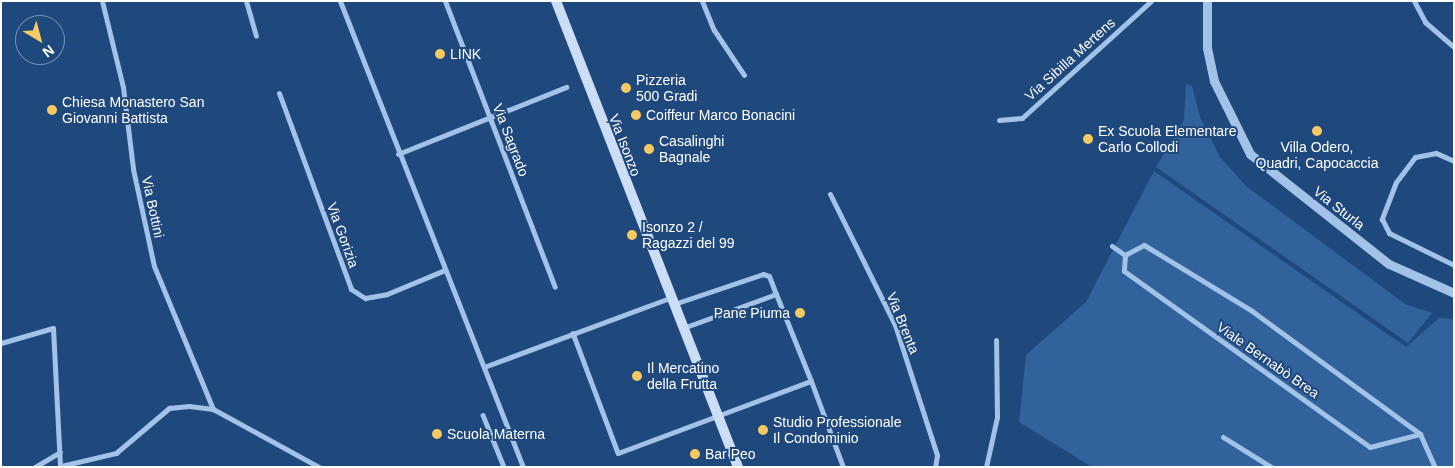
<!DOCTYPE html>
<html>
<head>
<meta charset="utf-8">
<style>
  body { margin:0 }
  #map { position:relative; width:1455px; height:468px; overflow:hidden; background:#1f487d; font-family:Helvetica,sans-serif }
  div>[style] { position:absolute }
  .green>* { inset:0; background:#32629b }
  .pedestrian>* { height:4.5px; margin:-2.25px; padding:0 2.25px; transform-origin:2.25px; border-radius:2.25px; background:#a2c2e7 }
  .minor>* { height:5px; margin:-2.5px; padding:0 2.5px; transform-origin:2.5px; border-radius:2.5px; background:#a2c2e7 }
  .tertiary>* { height:9px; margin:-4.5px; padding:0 4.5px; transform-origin:4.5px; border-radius:4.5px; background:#a2c2e7 }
  .secondary>* { height:10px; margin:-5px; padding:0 5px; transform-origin:5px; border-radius:5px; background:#ccdef6 }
  .dots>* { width:14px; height:14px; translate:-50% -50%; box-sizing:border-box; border:2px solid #1f487d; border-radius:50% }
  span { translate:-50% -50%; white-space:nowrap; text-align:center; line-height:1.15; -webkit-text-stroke:4px #1f487d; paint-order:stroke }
  .poi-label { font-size:14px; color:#fff }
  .left { translate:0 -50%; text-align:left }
  .right { translate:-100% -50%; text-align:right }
  .street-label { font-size:14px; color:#fff }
  .frame { position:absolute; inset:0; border:2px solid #fff; pointer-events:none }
  .north { position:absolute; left:15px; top:15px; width:50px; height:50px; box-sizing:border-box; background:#1f487d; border:1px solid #7991b1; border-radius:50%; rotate:143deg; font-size:14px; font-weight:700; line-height:20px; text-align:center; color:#fff }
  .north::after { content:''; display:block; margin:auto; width:18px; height:22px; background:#f5ca62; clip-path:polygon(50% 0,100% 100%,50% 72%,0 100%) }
</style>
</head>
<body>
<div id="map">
  <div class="green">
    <i style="clip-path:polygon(1186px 84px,1192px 86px,1200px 117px,1220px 157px,1246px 186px,1405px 304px,1432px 313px,1408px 343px,1156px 167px,1184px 120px)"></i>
    <i style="clip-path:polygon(1154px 171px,1406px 347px,1439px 318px,1454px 319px,1454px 467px,1092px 467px,1019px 422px,1026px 355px,1086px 302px)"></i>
  </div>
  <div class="pedestrian">
    <i style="left:398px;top:154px;width:181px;rotate:-21.7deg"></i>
    <i style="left:573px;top:333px;width:128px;rotate:69.4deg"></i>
    <i style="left:483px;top:415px;width:56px;rotate:68deg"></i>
  </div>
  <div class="minor">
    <i style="left:102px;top:1px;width:89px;rotate:76.3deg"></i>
    <i style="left:123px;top:87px;width:83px;rotate:83deg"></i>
    <i style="left:133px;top:169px;width:99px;rotate:77.8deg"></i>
    <i style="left:154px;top:266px;width:155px;rotate:67.6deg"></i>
    <i style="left:246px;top:1px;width:36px;rotate:74deg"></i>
    <i style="left:340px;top:1px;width:501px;rotate:68.56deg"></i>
    <i style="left:445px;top:1px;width:306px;rotate:69deg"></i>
    <i style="left:702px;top:1px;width:31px;rotate:68deg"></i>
    <i style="left:714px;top:30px;width:54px;rotate:56.3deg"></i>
    <i style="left:1414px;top:1px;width:24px;rotate:62deg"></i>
    <i style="left:1425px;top:22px;width:38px;rotate:41deg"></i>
    <i style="left:279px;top:93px;width:209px;rotate:69.8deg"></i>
    <i style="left:351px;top:289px;width:17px;rotate:33deg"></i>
    <i style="left:365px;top:298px;width:22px;rotate:-10deg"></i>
    <i style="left:387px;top:294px;width:63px;rotate:-22.5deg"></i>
    <i style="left:999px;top:120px;width:23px;rotate:-5deg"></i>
    <i style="left:1022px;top:118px;width:174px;rotate:-42.2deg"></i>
    <i style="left:1454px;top:161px;width:20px;rotate:-156deg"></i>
    <i style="left:1436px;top:153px;width:21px;rotate:169deg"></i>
    <i style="left:1415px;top:157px;width:31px;rotate:127deg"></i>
    <i style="left:1396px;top:182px;width:40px;rotate:111deg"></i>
    <i style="left:1382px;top:219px;width:16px;rotate:63deg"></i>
    <i style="left:1389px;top:233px;width:72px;rotate:26.2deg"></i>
    <i style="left:830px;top:194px;width:146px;rotate:63.6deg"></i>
    <i style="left:895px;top:325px;width:137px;rotate:72.1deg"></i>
    <i style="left:937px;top:455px;width:12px;rotate:99deg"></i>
    <i style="left:1112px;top:246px;width:16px;rotate:35deg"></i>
    <i style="left:1125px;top:255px;width:21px;rotate:-28deg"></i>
    <i style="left:1144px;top:245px;width:127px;rotate:31.4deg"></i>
    <i style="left:1252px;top:311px;width:208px;rotate:36.2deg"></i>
    <i style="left:1420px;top:434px;width:36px;rotate:66deg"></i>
    <i style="left:1125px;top:255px;width:16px;rotate:94deg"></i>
    <i style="left:1124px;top:271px;width:302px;rotate:35.6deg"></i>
    <i style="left:1370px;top:447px;width:52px;rotate:-14.6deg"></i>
    <i style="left:674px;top:304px;width:94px;rotate:-18.6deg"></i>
    <i style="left:763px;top:274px;width:6px;rotate:18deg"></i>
    <i style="left:769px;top:276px;width:19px;rotate:69deg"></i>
    <i style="left:1px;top:343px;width:54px;rotate:-16.1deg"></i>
    <i style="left:53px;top:328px;width:139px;rotate:87.1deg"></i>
    <i style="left:484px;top:367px;width:198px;rotate:-20.4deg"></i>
    <i style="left:811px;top:381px;width:92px;rotate:69.6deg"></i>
    <i style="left:1223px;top:437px;width:57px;rotate:32deg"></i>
    <i style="left:618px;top:453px;width:206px;rotate:-20.5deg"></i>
    <i style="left:811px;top:381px;width:94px;rotate:-111.9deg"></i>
    <i style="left:776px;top:294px;width:99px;rotate:159.9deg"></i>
    <i style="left:61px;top:466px;width:57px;rotate:-13.3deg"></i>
    <i style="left:116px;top:453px;width:70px;rotate:-40.3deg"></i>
    <i style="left:169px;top:408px;width:20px;rotate:-6deg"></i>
    <i style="left:189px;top:406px;width:24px;rotate:7deg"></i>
    <i style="left:213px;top:409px;width:121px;rotate:28.7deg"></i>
    <i style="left:35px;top:467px;width:29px;rotate:-31deg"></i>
    <i style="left:986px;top:467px;width:51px;rotate:-77.6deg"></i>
    <i style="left:997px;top:417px;width:77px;rotate:-90.7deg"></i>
  </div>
  <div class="tertiary">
    <i style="left:1207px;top:1px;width:47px;rotate:90deg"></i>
    <i style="left:1207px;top:48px;width:34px;rotate:78deg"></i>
    <i style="left:1214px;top:81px;width:81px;rotate:63.7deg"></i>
    <i style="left:1250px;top:154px;width:177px;rotate:38.4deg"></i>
    <i style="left:1389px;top:264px;width:71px;rotate:24deg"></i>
  </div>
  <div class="secondary">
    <i style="left:556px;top:1px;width:500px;rotate:68.67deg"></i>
  </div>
  <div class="dots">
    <i style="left:440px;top:54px;background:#f5ca62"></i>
    <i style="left:626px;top:88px;background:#f5ca62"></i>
    <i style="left:52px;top:110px;background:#f5ca62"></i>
    <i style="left:636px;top:115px;background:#f5ca62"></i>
    <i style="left:1317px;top:131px;background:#f5ca62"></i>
    <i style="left:1088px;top:139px;background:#f5ca62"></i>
    <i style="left:649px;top:149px;background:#f5ca62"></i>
    <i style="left:632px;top:235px;background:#f5ca62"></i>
    <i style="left:800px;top:313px;background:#f5ca62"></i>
    <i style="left:637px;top:376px;background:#f5ca62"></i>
    <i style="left:763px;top:430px;background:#f5ca62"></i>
    <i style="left:437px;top:434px;background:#f5ca62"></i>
    <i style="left:695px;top:454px;background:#f5ca62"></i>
  </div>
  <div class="poi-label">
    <span class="left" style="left:450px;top:54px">LINK</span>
    <span class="left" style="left:636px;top:88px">Pizzeria<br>500 Gradi</span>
    <span class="left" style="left:62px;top:110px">Chiesa Monastero San<br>Giovanni Battista</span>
    <span class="left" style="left:646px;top:115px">Coiffeur Marco Bonacini</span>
    <span class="left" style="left:1098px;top:139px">Ex Scuola Elementare<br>Carlo Collodi</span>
    <span class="left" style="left:659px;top:149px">Casalinghi<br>Bagnale</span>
    <span style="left:1317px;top:155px">Villa Odero,<br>Quadri, Capocaccia</span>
    <span class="left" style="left:642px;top:235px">Isonzo 2 /<br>Ragazzi del 99</span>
    <span class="right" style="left:790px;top:313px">Pane Piuma</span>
    <span class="left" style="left:647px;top:376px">Il Mercatino<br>della Frutta</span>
    <span class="left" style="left:773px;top:430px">Studio Professionale<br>Il Condominio</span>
    <span class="left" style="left:447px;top:434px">Scuola Materna</span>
    <span class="left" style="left:705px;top:454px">Bar Peo</span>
  </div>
  <div class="street-label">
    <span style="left:1070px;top:59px;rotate:-42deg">Via Sibilla Mertens</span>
    <span style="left:511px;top:140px;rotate:69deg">Via Sagrado</span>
    <span style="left:625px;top:145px;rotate:69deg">Via Isonzo</span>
    <span style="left:153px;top:207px;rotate:78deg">Via Bottini</span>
    <span style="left:1339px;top:208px;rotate:38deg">Via Sturla</span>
    <span style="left:343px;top:235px;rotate:70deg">Via Gorizia</span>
    <span style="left:903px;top:323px;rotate:68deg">Via Brenta</span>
    <span style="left:1268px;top:360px;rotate:35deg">Viale Bernabò Brea</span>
  </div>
  <div class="frame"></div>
  <div class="north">N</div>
</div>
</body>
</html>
